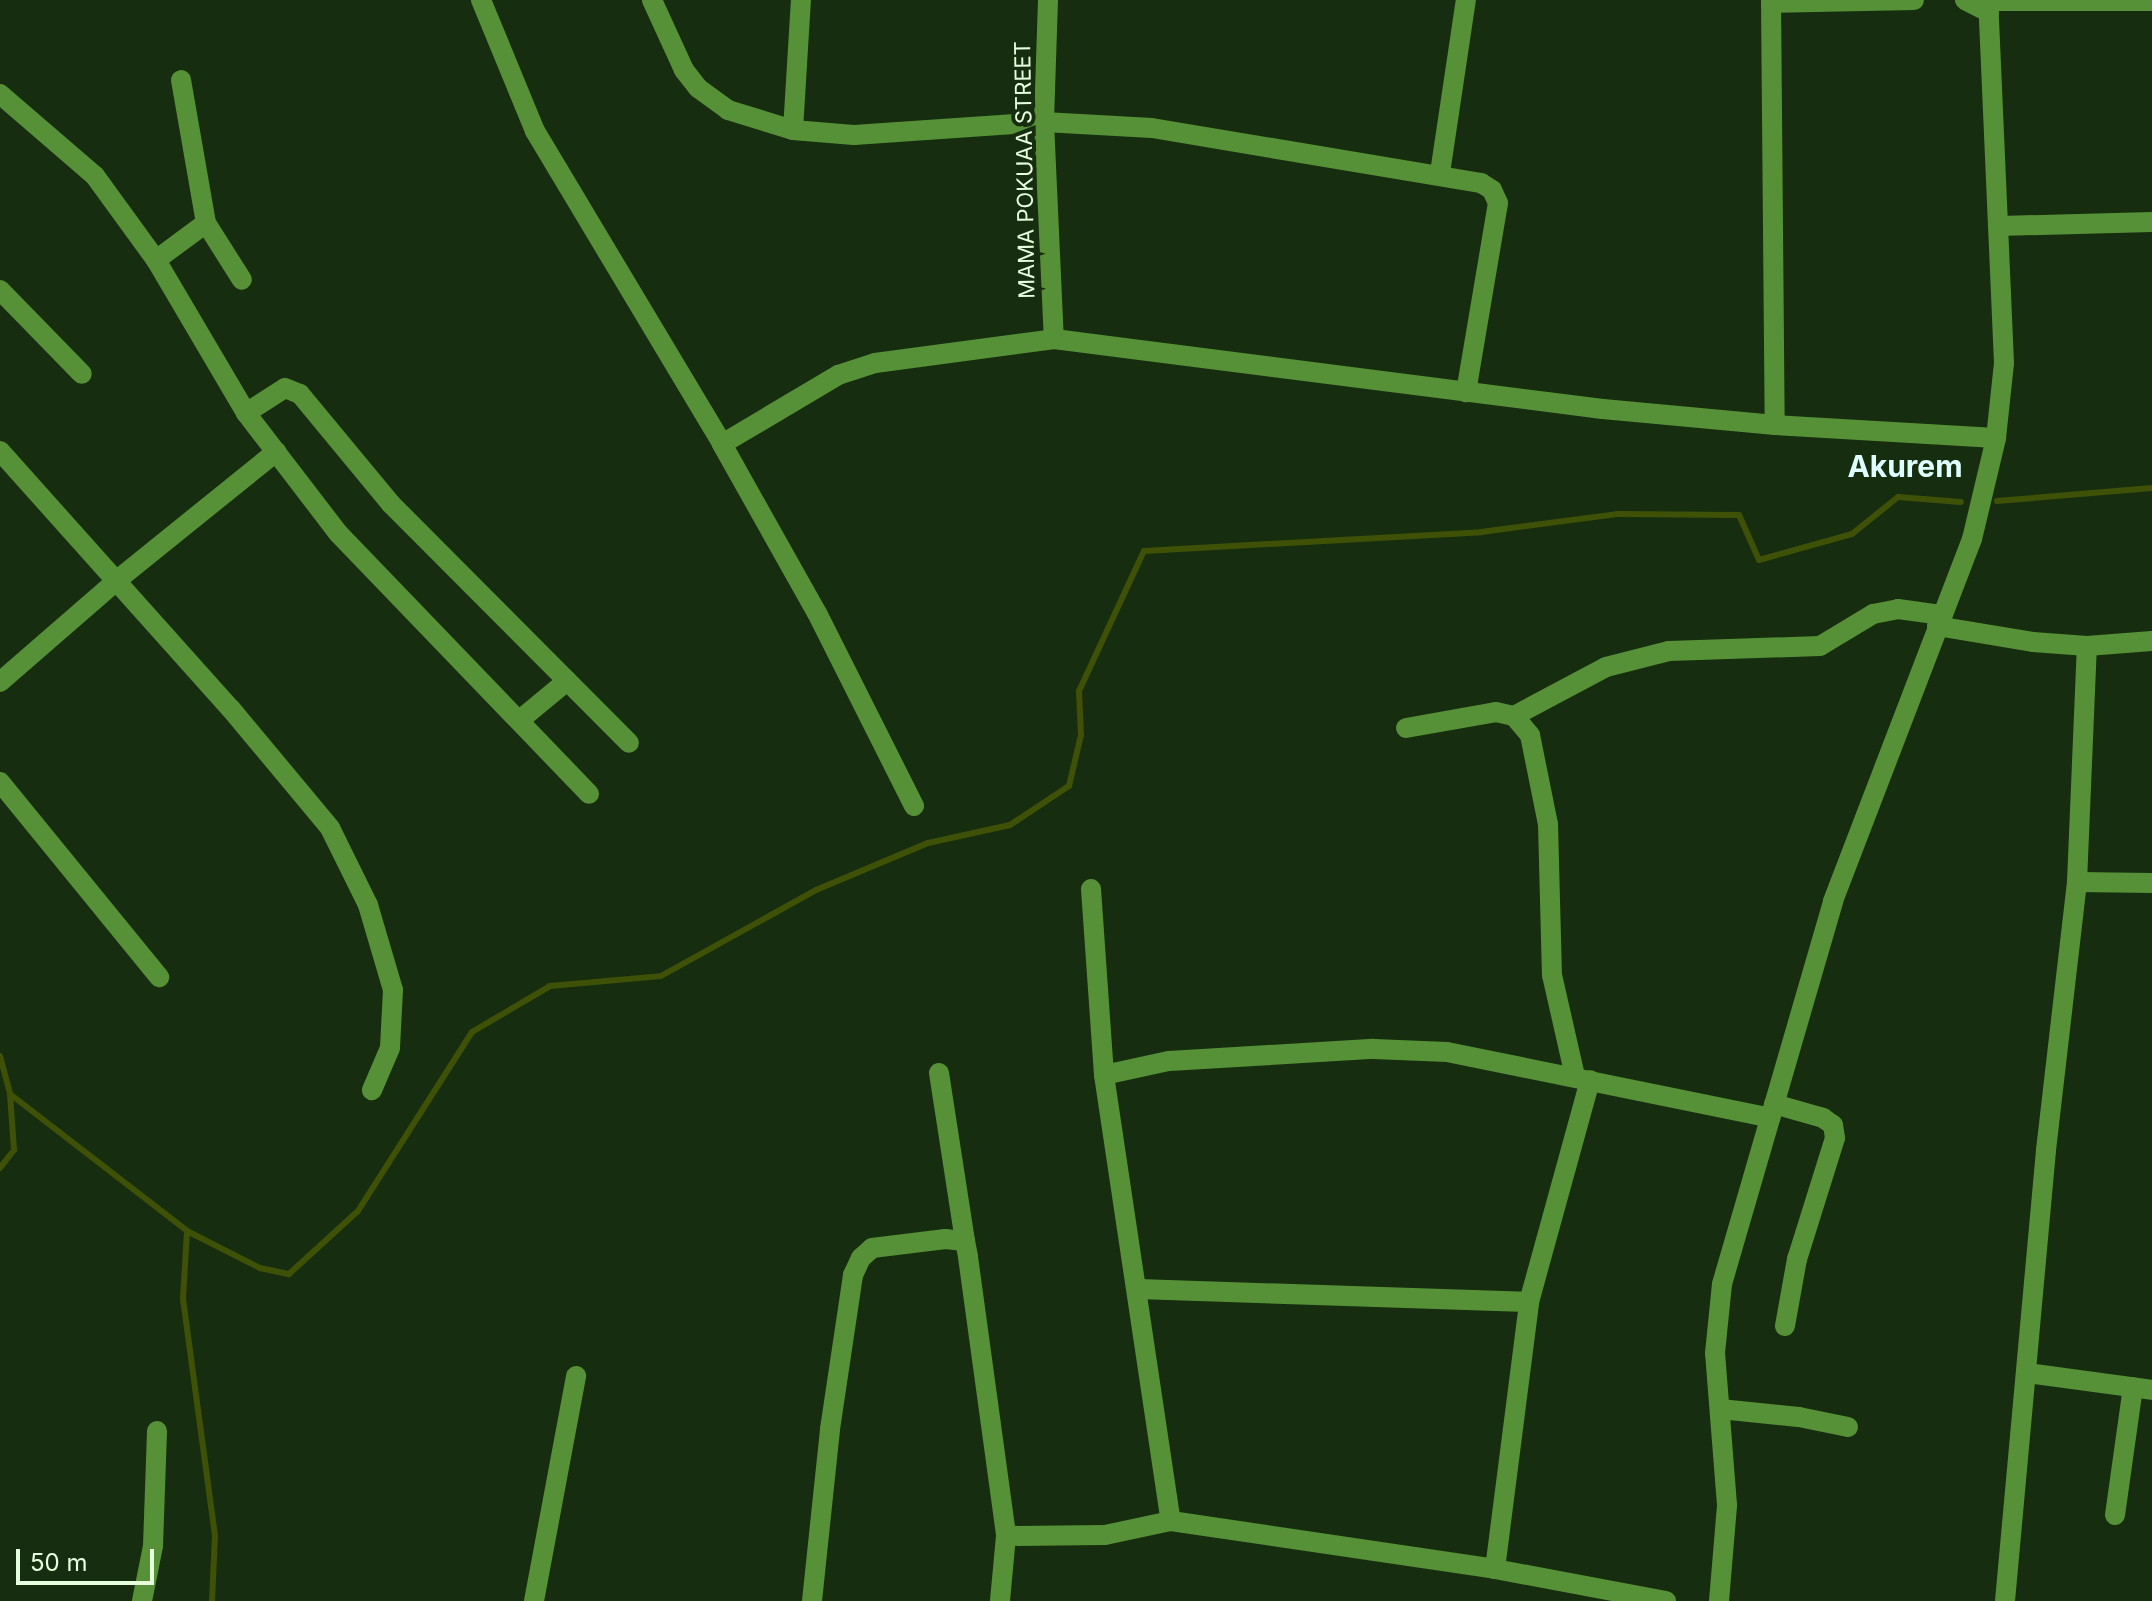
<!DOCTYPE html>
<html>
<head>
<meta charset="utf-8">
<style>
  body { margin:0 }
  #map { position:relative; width:2152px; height:1601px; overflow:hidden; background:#162e0f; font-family:Inter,sans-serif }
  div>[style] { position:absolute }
  .stream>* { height:6px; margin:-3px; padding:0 3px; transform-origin:3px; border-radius:3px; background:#3f5106 }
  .minor>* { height:20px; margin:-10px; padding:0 10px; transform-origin:10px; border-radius:10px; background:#579137 }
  span { translate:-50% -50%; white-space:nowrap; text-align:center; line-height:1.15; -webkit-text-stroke:8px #162e0f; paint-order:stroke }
  .street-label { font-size:22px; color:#e6ffdd }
  .district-label { font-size:30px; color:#dffffe; font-weight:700 }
  .scale { position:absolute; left:16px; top:1549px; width:138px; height:36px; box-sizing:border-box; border:4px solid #e6ffdd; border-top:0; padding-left:10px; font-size:24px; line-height:28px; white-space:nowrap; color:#e6ffdd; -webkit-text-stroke:6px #162e0f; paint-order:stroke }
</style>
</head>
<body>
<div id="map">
  <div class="stream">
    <i style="left:1997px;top:501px;width:156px;rotate:-4.8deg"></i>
    <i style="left:0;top:1056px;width:39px;rotate:75deg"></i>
    <i style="left:10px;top:1094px;width:56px;rotate:85.9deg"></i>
    <i style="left:14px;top:1150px;width:23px;rotate:128deg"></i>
    <i style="left:10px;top:1094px;width:224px;rotate:37.7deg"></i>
    <i style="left:187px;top:1231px;width:82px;rotate:26.9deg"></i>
    <i style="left:260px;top:1268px;width:30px;rotate:12deg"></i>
    <i style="left:289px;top:1274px;width:93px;rotate:-42.4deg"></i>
    <i style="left:358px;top:1211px;width:212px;rotate:-57.5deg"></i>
    <i style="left:472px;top:1032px;width:91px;rotate:-30.5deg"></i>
    <i style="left:550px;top:986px;width:111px;rotate:-5.1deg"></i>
    <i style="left:661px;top:976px;width:177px;rotate:-29deg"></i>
    <i style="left:816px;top:890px;width:121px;rotate:-22.8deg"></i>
    <i style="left:928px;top:843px;width:84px;rotate:-12.4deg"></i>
    <i style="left:1010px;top:825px;width:71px;rotate:-33.5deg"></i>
    <i style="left:1069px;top:786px;width:52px;rotate:-76.8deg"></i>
    <i style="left:1081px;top:735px;width:44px;rotate:-92.6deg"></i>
    <i style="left:1079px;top:691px;width:154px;rotate:-65.1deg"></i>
    <i style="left:1144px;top:551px;width:338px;rotate:-3.2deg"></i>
    <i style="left:1481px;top:532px;width:137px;rotate:-7.5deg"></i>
    <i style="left:1617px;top:514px;width:122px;rotate:0.5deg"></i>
    <i style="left:1739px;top:515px;width:49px;rotate:66deg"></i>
    <i style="left:1759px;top:560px;width:97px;rotate:-15.6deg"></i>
    <i style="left:1852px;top:534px;width:59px;rotate:-38.8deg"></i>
    <i style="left:1898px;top:497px;width:63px;rotate:4.5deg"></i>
    <i style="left:187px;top:1231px;width:68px;rotate:93.4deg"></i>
    <i style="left:183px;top:1299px;width:238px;rotate:82.3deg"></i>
    <i style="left:215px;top:1535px;width:66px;rotate:92.6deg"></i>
  </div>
  <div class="minor">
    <i style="left:481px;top:0;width:142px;rotate:67.6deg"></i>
    <i style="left:535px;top:131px;width:365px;rotate:59.1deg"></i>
    <i style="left:722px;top:444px;width:194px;rotate:60.7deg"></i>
    <i style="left:817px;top:613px;width:216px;rotate:63.3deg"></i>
    <i style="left:652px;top:0;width:77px;rotate:65.4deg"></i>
    <i style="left:684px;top:70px;width:23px;rotate:52deg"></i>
    <i style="left:698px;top:88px;width:37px;rotate:36deg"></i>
    <i style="left:728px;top:110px;width:68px;rotate:17.1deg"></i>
    <i style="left:793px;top:130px;width:61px;rotate:4.7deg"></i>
    <i style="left:854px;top:135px;width:190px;rotate:-3.9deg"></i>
    <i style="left:1044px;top:122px;width:108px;rotate:3.2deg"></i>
    <i style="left:1152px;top:128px;width:334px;rotate:9.5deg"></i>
    <i style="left:1481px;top:183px;width:13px;rotate:32deg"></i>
    <i style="left:1492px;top:190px;width:14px;rotate:65deg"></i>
    <i style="left:1498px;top:203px;width:192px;rotate:99.6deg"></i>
    <i style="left:1048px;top:0;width:122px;rotate:91.9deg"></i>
    <i style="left:1044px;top:122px;width:217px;rotate:87.4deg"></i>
    <i style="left:1771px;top:0;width:425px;rotate:89.5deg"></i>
    <i style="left:1965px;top:0;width:27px;rotate:27deg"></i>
    <i style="left:1988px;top:1px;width:164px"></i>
    <i style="left:1771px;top:3px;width:143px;rotate:-1.2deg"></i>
    <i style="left:181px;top:80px;width:145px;rotate:80.1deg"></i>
    <i style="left:206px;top:223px;width:67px;rotate:57.7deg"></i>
    <i style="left:0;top:94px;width:125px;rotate:40.8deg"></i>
    <i style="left:95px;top:176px;width:104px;rotate:54deg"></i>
    <i style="left:156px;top:260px;width:178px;rotate:59.5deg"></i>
    <i style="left:246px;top:413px;width:151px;rotate:52.5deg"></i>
    <i style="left:338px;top:533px;width:362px;rotate:46.1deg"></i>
    <i style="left:793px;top:130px;width:130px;rotate:-86.5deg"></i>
    <i style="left:1440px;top:173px;width:175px;rotate:-81.5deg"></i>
    <i style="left:2000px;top:226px;width:152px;rotate:-1.5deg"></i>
    <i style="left:156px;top:260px;width:62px;rotate:-36.5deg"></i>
    <i style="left:0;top:290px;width:117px;rotate:45.7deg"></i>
    <i style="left:246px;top:413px;width:46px;rotate:-32.7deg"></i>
    <i style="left:285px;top:388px;width:16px;rotate:22deg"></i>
    <i style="left:300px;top:394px;width:143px;rotate:50.4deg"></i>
    <i style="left:391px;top:504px;width:337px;rotate:45.1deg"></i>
    <i style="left:722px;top:444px;width:135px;rotate:-30.7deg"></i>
    <i style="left:838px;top:375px;width:39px;rotate:-18deg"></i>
    <i style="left:875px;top:363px;width:181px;rotate:-7.6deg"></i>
    <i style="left:1054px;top:339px;width:553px;rotate:7.27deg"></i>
    <i style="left:1603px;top:409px;width:173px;rotate:5.3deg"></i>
    <i style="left:1775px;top:425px;width:221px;rotate:3.4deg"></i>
    <i style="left:0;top:451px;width:346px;rotate:48.2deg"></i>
    <i style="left:231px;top:709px;width:155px;rotate:50.2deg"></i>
    <i style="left:330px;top:828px;width:86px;rotate:63.7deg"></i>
    <i style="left:368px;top:905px;width:89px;rotate:73.6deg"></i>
    <i style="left:393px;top:990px;width:58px;rotate:93deg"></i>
    <i style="left:390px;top:1048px;width:46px;rotate:113.2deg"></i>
    <i style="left:1937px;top:626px;width:97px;rotate:9.5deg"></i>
    <i style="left:2033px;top:642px;width:54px;rotate:4.2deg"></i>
    <i style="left:2087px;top:646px;width:65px;rotate:-4.4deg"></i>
    <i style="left:0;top:682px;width:154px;rotate:-41deg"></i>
    <i style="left:116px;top:581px;width:206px;rotate:-38.9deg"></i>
    <i style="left:1514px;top:716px;width:104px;rotate:-28deg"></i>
    <i style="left:1606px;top:667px;width:65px;rotate:-14.3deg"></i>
    <i style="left:1669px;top:651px;width:151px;rotate:-1.9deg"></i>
    <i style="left:1820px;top:646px;width:62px;rotate:-31.1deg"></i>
    <i style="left:1873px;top:614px;width:25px;rotate:-11deg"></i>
    <i style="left:1898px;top:609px;width:43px;rotate:7.9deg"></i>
    <i style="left:521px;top:719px;width:60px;rotate:-39.6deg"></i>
    <i style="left:1406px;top:728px;width:91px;rotate:-10.1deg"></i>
    <i style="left:1496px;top:712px;width:18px;rotate:13deg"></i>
    <i style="left:1514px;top:716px;width:25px;rotate:50deg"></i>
    <i style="left:1530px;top:735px;width:91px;rotate:78.6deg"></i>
    <i style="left:1548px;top:824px;width:151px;rotate:88.5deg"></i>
    <i style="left:1552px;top:975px;width:104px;rotate:77.2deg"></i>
    <i style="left:0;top:782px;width:252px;rotate:50.8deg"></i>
    <i style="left:2077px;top:882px;width:75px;rotate:0.8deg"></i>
    <i style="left:1091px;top:889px;width:186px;rotate:86deg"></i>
    <i style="left:1104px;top:1075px;width:451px;rotate:81.5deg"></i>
    <i style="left:939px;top:1073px;width:170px;rotate:81.2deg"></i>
    <i style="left:1104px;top:1075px;width:66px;rotate:-12.2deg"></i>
    <i style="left:1169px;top:1061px;width:205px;rotate:-3.4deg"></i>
    <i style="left:1374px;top:1049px;width:73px;rotate:2.4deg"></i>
    <i style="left:1447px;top:1052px;width:330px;rotate:11.5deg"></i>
    <i style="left:1774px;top:1104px;width:51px;rotate:15.9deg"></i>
    <i style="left:1823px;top:1118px;width:12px;rotate:35deg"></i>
    <i style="left:1833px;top:1125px;width:13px;rotate:81deg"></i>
    <i style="left:1835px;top:1138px;width:127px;rotate:107.4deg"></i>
    <i style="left:1797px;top:1259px;width:68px;rotate:100.2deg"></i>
    <i style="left:1138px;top:1289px;width:391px;rotate:1.9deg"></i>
    <i style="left:2027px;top:1373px;width:126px;rotate:7.7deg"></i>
    <i style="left:1720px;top:1409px;width:79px;rotate:5.8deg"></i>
    <i style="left:1799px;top:1417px;width:50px;rotate:11.5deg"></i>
    <i style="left:2115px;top:1515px;width:129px;rotate:-82deg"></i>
    <i style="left:1006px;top:1536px;width:99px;rotate:-0.6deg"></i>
    <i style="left:1105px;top:1535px;width:67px;rotate:-12deg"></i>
    <i style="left:1171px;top:1521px;width:328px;rotate:8.4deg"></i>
    <i style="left:1495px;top:1569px;width:174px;rotate:10.6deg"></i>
    <i style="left:1495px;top:1569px;width:269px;rotate:-82.7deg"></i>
    <i style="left:1529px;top:1302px;width:230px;rotate:-74.6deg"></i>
    <i style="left:142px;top:1601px;width:56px;rotate:-78.7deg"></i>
    <i style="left:153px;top:1546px;width:115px;rotate:-88deg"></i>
    <i style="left:534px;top:1601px;width:229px;rotate:-79.4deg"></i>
    <i style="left:812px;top:1601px;width:173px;rotate:-84deg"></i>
    <i style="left:830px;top:1429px;width:156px;rotate:-81.5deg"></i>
    <i style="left:853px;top:1275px;width:19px;rotate:-65deg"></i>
    <i style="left:861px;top:1258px;width:15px;rotate:-42deg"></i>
    <i style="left:872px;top:1248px;width:74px;rotate:-7deg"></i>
    <i style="left:945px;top:1239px;width:20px;rotate:6deg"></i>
    <i style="left:965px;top:1241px;width:16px;rotate:79deg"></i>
    <i style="left:968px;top:1257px;width:282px;rotate:82.2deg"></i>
    <i style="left:1006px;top:1536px;width:65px;rotate:95.3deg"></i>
    <i style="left:1719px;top:1601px;width:96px;rotate:-85.2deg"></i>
    <i style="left:1727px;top:1505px;width:152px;rotate:-94.5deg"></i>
    <i style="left:1715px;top:1353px;width:69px;rotate:-84.2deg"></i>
    <i style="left:1722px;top:1284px;width:399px;rotate:-73.8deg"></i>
    <i style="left:1833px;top:901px;width:388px;rotate:-69deg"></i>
    <i style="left:1972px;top:539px;width:104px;rotate:-76.6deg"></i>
    <i style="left:1996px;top:438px;width:75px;rotate:-83.9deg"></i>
    <i style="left:2004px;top:363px;width:363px;rotate:-92.5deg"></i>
    <i style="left:2005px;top:1601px;width:453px;rotate:-84.8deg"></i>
    <i style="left:2046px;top:1150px;width:270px;rotate:-83.4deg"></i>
    <i style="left:2077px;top:882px;width:236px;rotate:-87.6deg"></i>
  </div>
  <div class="street-label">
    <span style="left:1025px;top:170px;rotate:-91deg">MAMA POKUAA STREET</span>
  </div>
  <div class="district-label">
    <span style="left:1905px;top:466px">Akurem</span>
  </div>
  <div class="scale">50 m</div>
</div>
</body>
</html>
